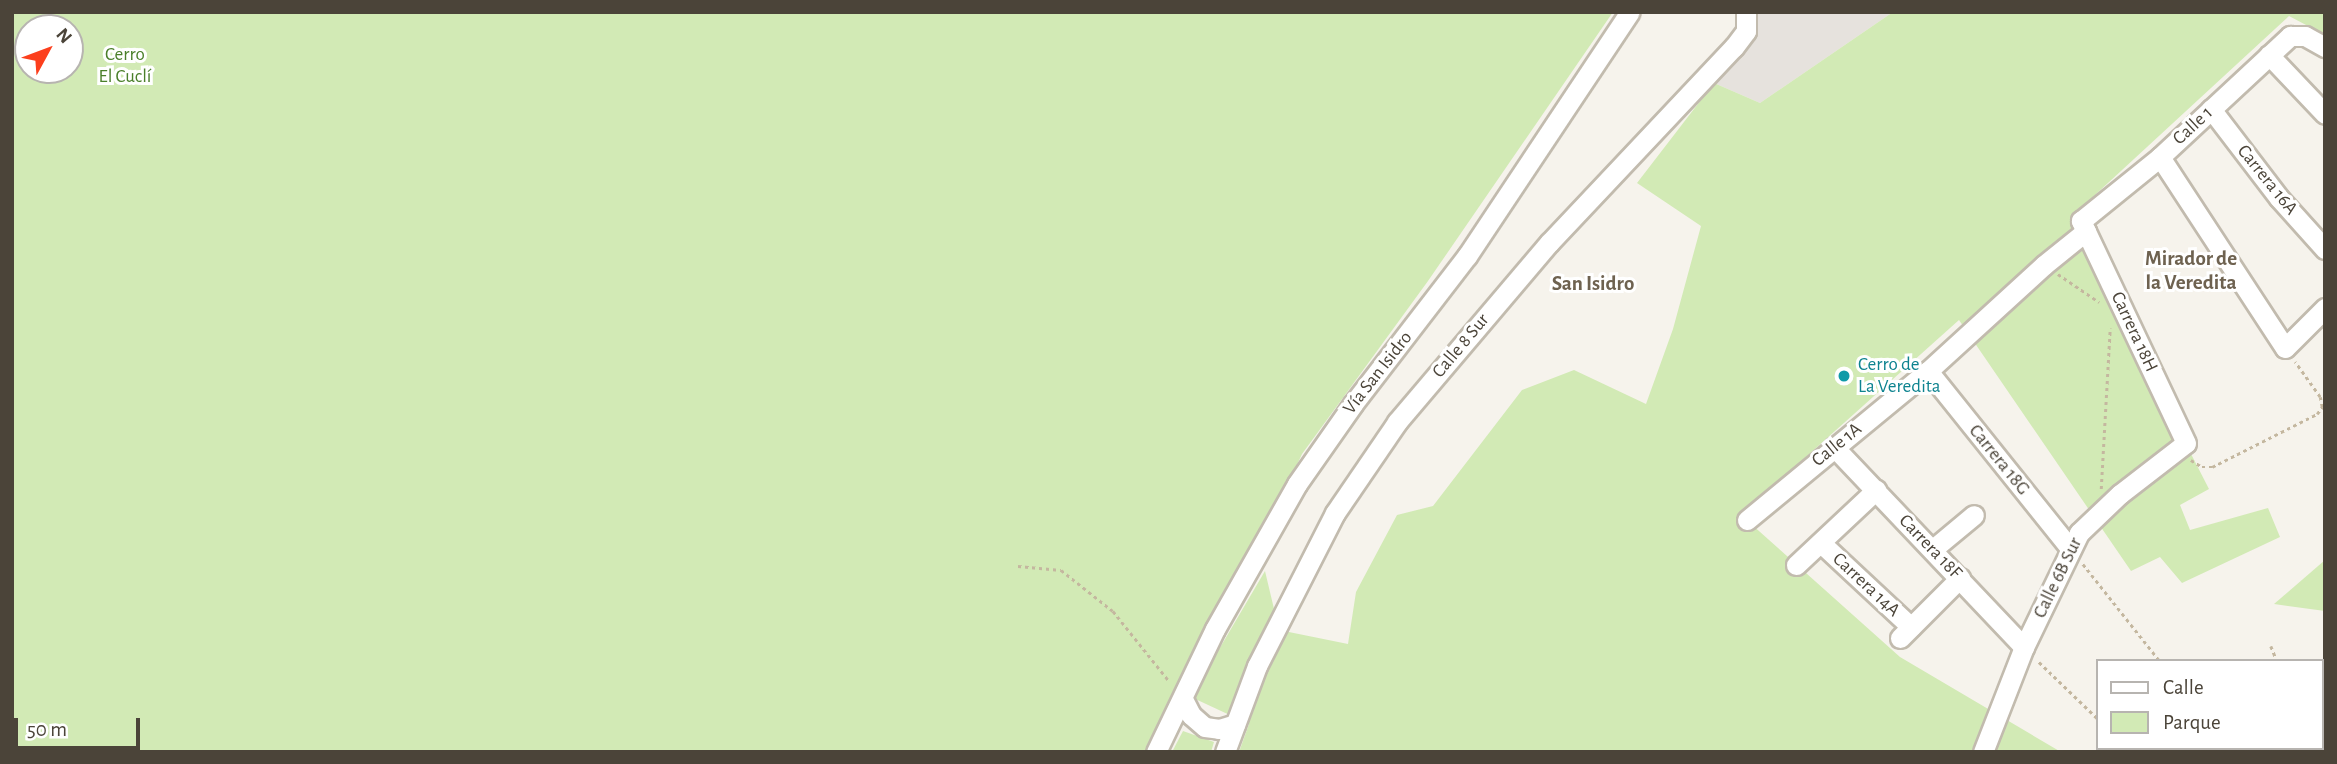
<!DOCTYPE html>
<html>
<head>
<meta charset="utf-8">
<style>
  body { margin:0 }
  #map { position:relative; width:2337px; height:764px; overflow:hidden; background:#f6f3ec; font-family:"Alegreya Sans",sans-serif }
  div>[style] { position:absolute }
  .industrial>* { inset:0; background:#e6e2dd }
  .green>* { inset:0; background:#d2eab5 }
  .path>* { height:2.5px; margin-top:-1.25px; transform-origin:0; background:repeating-linear-gradient(90deg,#c4b79f 0 3.5px,transparent 0 7px) }
  .roads { filter:drop-shadow(2px 0 #c2bbae) drop-shadow(-2px 0 #c2bbae) drop-shadow(0 2px #c2bbae) drop-shadow(0 -2px #c2bbae) }
  .minor>* { height:19px; margin:-9.5px; padding:0 9.5px; transform-origin:9.5px; border-radius:9.5px; background:#fff }
  .dots>* { width:19px; height:19px; translate:-50% -50%; box-sizing:border-box; border:4px solid #fff; border-radius:50% }
  span { translate:-50% -50%; white-space:nowrap; text-align:center; line-height:1.15; -webkit-text-stroke:6px #fff; paint-order:stroke }
  .park-label { font-size:19px; color:#4a7f2a }
  .street-label { font-size:19px; color:#4b4439 }
  .culture-label { font-size:19px; color:#0d838f }
  .left { translate:0 -50%; text-align:left }
  .neighbourhood-label { font-size:21px; color:#6e6250; font-weight:700 }
  .frame { position:absolute; inset:0; border:14px solid #4b4439; pointer-events:none }
  .legend { position:absolute; left:2096px; top:659px; width:228px; height:91px; box-sizing:border-box; background:#fff; border:2px solid #b7b4b0; margin:0; padding:9px 12px; list-style:none; font-size:21px; color:#4b4439 }
  .legend li { display:flex; align-items:center; gap:14px; height:35px }
  .legend b { width:35px; border:2px solid #b7b4b0 }
  .north { position:absolute; left:14px; top:14px; width:70px; height:70px; box-sizing:border-box; background:#fff; border:2px solid #b7b4b0; border-radius:50%; rotate:49deg; font-size:19px; font-weight:700; line-height:28px; text-align:center; color:#4b4439 }
  .north::after { content:''; display:block; margin:auto; width:24px; height:32px; background:#fc3f1d; clip-path:polygon(50% 0,100% 100%,50% 72%,0 100%) }
  .scale { position:absolute; left:14px; top:718px; width:126px; height:32px; box-sizing:border-box; border:4px solid #4b4439; border-top:0; padding-left:9px; font-size:21px; line-height:24px; white-space:nowrap; color:#4b4439; -webkit-text-stroke:5px #fff; paint-order:stroke }
</style>
</head>
<body>
<div id="map">
  <div class="industrial">
    <i style="clip-path:polygon(1757px 12px,1893px 12px,1760px 103px,1714px 83px,1756px 28px)"></i>
  </div>
  <div class="green">
    <i style="clip-path:polygon(evenodd,12px 12px,1613px 12px,1428px 281px,1302px 454px,1259px 547px,1175px 691px,1145px 752px,12px 752px,12px 12px,28px 28px,70px 28px,70px 70px,28px 70px,28px 28px)"></i>
    <i style="clip-path:polygon(1893px 12px,2325px 12px,2325px 35px,2289px 16px,2070px 218px,2209px 489px,2180px 505px,2190px 530px,2268px 508px,2280px 537px,2182px 583px,2160px 557px,2131px 571px,1959px 320px,1741px 515px,1900px 657px,2061px 752px,1239px 752px,1249px 724px,1191px 697px,1265px 571px,1279px 630px,1348px 644px,1356px 592px,1397px 515px,1433px 506px,1522px 390px,1574px 370px,1646px 404px,1673px 329px,1701px 226px,1637px 183px,1714px 83px,1760px 103px)"></i>
    <i style="clip-path:polygon(2325px 560px,2325px 611px,2274px 604px)"></i>
    <i style="clip-path:polygon(1183px 731px,1214px 742px,1211px 752px,1172px 752px)"></i>
  </div>
  <div class="path">
    <i style="left:2058px;top:274px;width:50px;rotate:34.3deg"></i>
    <i style="left:2191px;top:460px;width:13px;rotate:32deg"></i>
    <i style="left:2202px;top:467px;width:10px"></i>
    <i style="left:2212px;top:467px;width:118px;rotate:-26.8deg"></i>
    <i style="left:2317px;top:414px;width:9px;rotate:-54deg"></i>
    <i style="left:2322px;top:407px;width:10px;rotate:-101deg"></i>
    <i style="left:2320px;top:397px;width:43px;rotate:-125.5deg"></i>
    <i style="left:2101px;top:489px;width:161px;rotate:-86.8deg"></i>
    <i style="left:2083px;top:564px;width:124px;rotate:51.6deg"></i>
    <i style="left:1018px;top:566px;width:43px;rotate:5.3deg"></i>
    <i style="left:1061px;top:570px;width:66px;rotate:38.3deg"></i>
    <i style="left:1113px;top:611px;width:90px;rotate:51.3deg"></i>
    <i style="left:2271px;top:646px;width:16px;rotate:68deg"></i>
    <i style="left:2039px;top:662px;width:81px;rotate:44deg"></i>
    <i style="left:2129px;top:748px;width:5px;rotate:53deg"></i>
    <i style="left:2230px;top:748px;width:5px;rotate:53deg"></i>
  </div>
  <div class="roads">
    <div class="minor">
      <i style="left:2269px;top:55px;width:81px;rotate:46.5deg"></i>
      <i style="left:2211px;top:109px;width:112px;rotate:52.6deg"></i>
      <i style="left:2279px;top:198px;width:69px;rotate:48deg"></i>
      <i style="left:2160px;top:157px;width:228px;rotate:56.8deg"></i>
      <i style="left:2285px;top:348px;width:57px;rotate:-45deg"></i>
      <i style="left:1928px;top:371px;width:227px;rotate:51.3deg"></i>
      <i style="left:1834px;top:447px;width:276px;rotate:46.5deg"></i>
      <i style="left:1747px;top:520px;width:234px;rotate:-39.5deg"></i>
      <i style="left:1928px;top:371px;width:157px;rotate:-42.4deg"></i>
      <i style="left:2044px;top:265px;width:54px;rotate:-39deg"></i>
      <i style="left:1821px;top:543px;width:123px;rotate:43deg"></i>
      <i style="left:1933px;top:549px;width:53px;rotate:-39.7deg"></i>
      <i style="left:1796px;top:565px;width:110px;rotate:-43.2deg"></i>
      <i style="left:1900px;top:638px;width:85px;rotate:-45deg"></i>
      <i style="left:1183px;top:699px;width:18px;rotate:63deg"></i>
      <i style="left:1191px;top:715px;width:18px;rotate:41deg"></i>
      <i style="left:1205px;top:727px;width:14px;rotate:8deg"></i>
      <i style="left:1219px;top:729px;width:17px;rotate:-17deg"></i>
      <i style="left:1156px;top:752px;width:136px;rotate:-64.4deg"></i>
      <i style="left:1215px;top:629px;width:167px;rotate:-60.5deg"></i>
      <i style="left:1297px;top:484px;width:98px;rotate:-55deg"></i>
      <i style="left:1353px;top:404px;width:187px;rotate:-52.4deg"></i>
      <i style="left:1467px;top:256px;width:293px;rotate:-56.3deg"></i>
      <i style="left:1225px;top:752px;width:92px;rotate:-69.6deg"></i>
      <i style="left:1257px;top:666px;width:172px;rotate:-63deg"></i>
      <i style="left:1335px;top:513px;width:110px;rotate:-55.7deg"></i>
      <i style="left:1397px;top:422px;width:235px;rotate:-49.7deg"></i>
      <i style="left:1549px;top:243px;width:270px;rotate:-46.7deg"></i>
      <i style="left:1734px;top:47px;width:20px;rotate:-53deg"></i>
      <i style="left:1746px;top:31px;width:19px;rotate:-90deg"></i>
      <i style="left:1983px;top:752px;width:113px;rotate:-68.7deg"></i>
      <i style="left:2024px;top:647px;width:127px;rotate:-64.2deg"></i>
      <i style="left:2079px;top:533px;width:57px;rotate:-43.6deg"></i>
      <i style="left:2120px;top:494px;width:83px;rotate:-37.7deg"></i>
      <i style="left:2186px;top:443px;width:246px;rotate:-115.3deg"></i>
      <i style="left:2081px;top:221px;width:102px;rotate:-39deg"></i>
      <i style="left:2160px;top:157px;width:178px;rotate:-42.9deg"></i>
      <i style="left:2290px;top:36px;width:15px"></i>
      <i style="left:2305px;top:36px;width:23px;rotate:29deg"></i>
      <i style="left:2324px;top:752px;width:1px;rotate:-45deg"></i>
    </div>
  </div>
  <div class="dots">
    <i style="left:1844px;top:376px;background:#0f9aa8"></i>
  </div>
  <div class="park-label">
    <span style="left:125px;top:66px">Cerro<br>El Cuclí</span>
  </div>
  <div class="street-label">
    <span style="left:2193px;top:126px;rotate:-43deg">Calle 1</span>
    <span style="left:2267px;top:180px;rotate:51deg">Carrera 16A</span>
    <span style="left:2134px;top:332px;rotate:65deg">Carrera 18H</span>
    <span style="left:1461px;top:346px;rotate:-50deg">Calle 8 Sur</span>
    <span style="left:1378px;top:373px;rotate:-52deg">Vía San Isidro</span>
    <span style="left:1837px;top:445px;rotate:-39deg">Calle 1A</span>
    <span style="left:1999px;top:460px;rotate:51deg">Carrera 18G</span>
    <span style="left:1930px;top:547px;rotate:46deg">Carrera 18F</span>
    <span style="left:2058px;top:578px;rotate:-64deg">Calle 6B Sur</span>
    <span style="left:1866px;top:585px;rotate:43deg">Carrera 14A</span>
  </div>
  <div class="culture-label">
    <span class="left" style="left:1858px;top:376px">Cerro de<br>La Veredita</span>
  </div>
  <div class="neighbourhood-label">
    <span style="left:2191px;top:271px">Mirador de<br>la Veredita</span>
    <span style="left:1593px;top:284px">San Isidro</span>
  </div>
  <div class="frame"></div>
  <ul class="legend">
  <li><b style="height:9px;background:#fff"></b>Calle</li>
  <li><b style="height:19px;background:#d2eab5"></b>Parque</li>
  </ul>
  <div class="north">N</div>
  <div class="scale">50 m</div>
</div>
</body>
</html>
